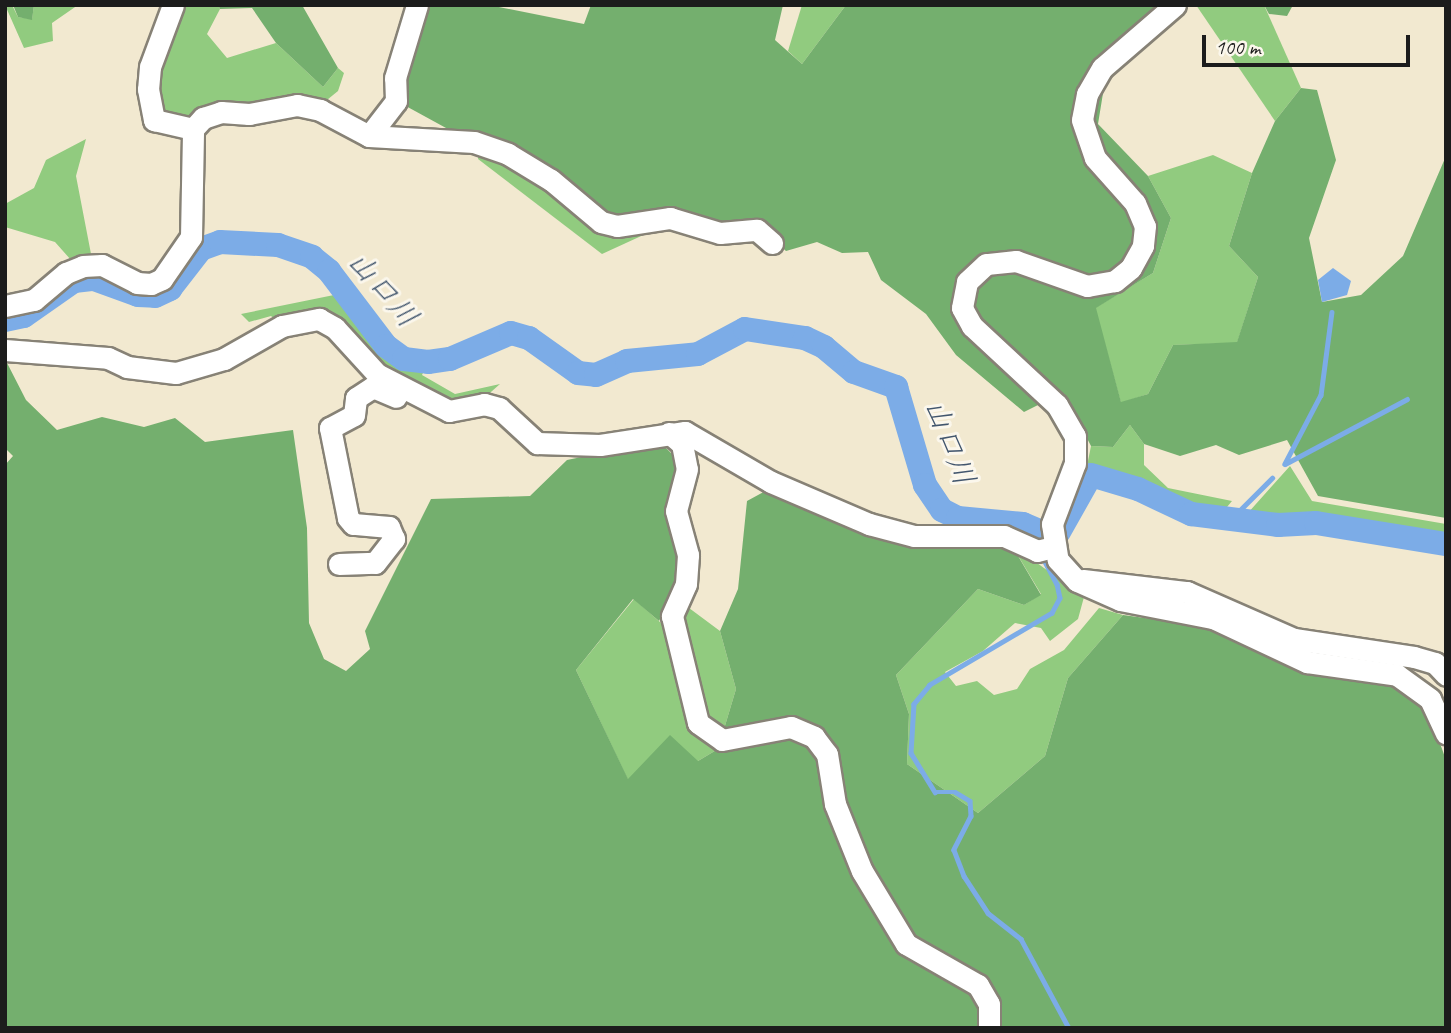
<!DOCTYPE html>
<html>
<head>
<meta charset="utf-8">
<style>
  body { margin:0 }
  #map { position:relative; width:1451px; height:1033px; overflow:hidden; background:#f2e9d0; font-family:Caveat,"Klee One",sans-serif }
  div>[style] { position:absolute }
  .green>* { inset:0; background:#91cb7f }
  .forest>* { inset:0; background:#74af6e }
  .water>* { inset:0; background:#7cace7 }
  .stream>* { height:4.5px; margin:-2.25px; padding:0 2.25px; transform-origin:2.25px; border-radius:2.25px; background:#7cace7 }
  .river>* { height:24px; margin:-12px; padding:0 12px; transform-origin:12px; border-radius:12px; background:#7cace7 }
  .roads { filter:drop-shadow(2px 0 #878276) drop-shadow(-2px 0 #878276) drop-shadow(0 2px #878276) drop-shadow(0 -2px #878276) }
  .minor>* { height:21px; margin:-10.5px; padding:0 10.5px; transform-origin:10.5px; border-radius:10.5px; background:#fff }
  span { translate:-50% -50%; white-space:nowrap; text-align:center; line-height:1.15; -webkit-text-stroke:6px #fbf7ec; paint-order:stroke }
  .water-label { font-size:30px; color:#42566d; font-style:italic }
  .frame { position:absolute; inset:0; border:7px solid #1c1c1c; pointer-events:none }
  .scale { position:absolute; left:1202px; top:35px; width:208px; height:32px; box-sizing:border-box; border:4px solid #1c1c1c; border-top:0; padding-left:9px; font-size:21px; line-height:24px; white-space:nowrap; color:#1c1c1c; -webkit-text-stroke:5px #fbf7ec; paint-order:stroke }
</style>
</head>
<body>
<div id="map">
  <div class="green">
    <i style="clip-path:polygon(5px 5px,12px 5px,18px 17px,32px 19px,34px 5px,78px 5px,52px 23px,53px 41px,24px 48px)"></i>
    <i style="clip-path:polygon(178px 5px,218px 5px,220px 9px,207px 34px,227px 58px,276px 43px,323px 87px,338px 68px,344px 73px,338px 91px,322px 104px,192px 120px,158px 117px,153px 80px)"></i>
    <i style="clip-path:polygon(802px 5px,846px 5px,802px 64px,788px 51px)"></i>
    <i style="clip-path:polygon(1196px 5px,1264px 5px,1301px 88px,1275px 121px)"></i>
    <i style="clip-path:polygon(86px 139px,76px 176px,92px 259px,71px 260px,55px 242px,5px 227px,5px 204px,34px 188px,46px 160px)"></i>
    <i style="clip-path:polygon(479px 149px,663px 226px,602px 254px,478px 159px)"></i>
    <i style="clip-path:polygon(1213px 155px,1252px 173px,1229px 246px,1258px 277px,1237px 343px,1173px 345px,1148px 394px,1121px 403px,1095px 308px,1153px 273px,1171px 218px,1148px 176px)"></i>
    <i style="clip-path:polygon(334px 295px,385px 354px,405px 366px,425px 368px,422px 375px,455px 394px,500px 384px,483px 399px,449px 405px,377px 366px,333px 317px,277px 321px,271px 316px,249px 322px,241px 314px)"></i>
    <i style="clip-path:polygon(1130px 425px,1144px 444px,1144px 465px,1168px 488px,1232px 501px,1222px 513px,1193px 510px,1140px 482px,1087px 466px,1091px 446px,1113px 447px)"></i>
    <i style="clip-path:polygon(1290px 466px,1312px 501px,1446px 524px,1446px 536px,1324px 515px,1247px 514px)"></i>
    <i style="clip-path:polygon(1011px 544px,1084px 597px,1078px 619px,1050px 641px,1041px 628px,1015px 623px,983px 651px,945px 672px,956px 686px,977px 681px,994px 695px,1017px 689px,1030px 669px,1064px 650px,1099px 608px,1123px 615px,1068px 678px,1045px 756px,978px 813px,907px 764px,909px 714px,896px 675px,978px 589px,1024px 605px,1041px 594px)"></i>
    <i style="clip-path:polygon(634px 599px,670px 631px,685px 605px,720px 631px,736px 689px,718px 749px,698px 761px,628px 780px,576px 670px)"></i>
  </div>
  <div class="forest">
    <i style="clip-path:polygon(13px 5px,34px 5px,32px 20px,18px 17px)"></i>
    <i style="clip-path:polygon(218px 5px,302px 5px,338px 68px,323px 87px,276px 43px,252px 8px,220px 9px)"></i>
    <i style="clip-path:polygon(437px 5px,489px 5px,584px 24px,591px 5px,783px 5px,775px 40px,802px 64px,846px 5px,1189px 5px,1105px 81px,1098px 124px,1148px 176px,1171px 218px,1153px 273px,1096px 308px,1121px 402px,1148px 394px,1173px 345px,1237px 342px,1258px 277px,1229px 246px,1252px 173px,1275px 121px,1301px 88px,1317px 90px,1336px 160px,1309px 238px,1322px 302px,1361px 295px,1403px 256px,1446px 156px,1446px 518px,1318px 496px,1287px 440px,1239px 455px,1216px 445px,1180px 456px,1144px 444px,1130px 425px,1113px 447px,1091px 446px,1077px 419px,1042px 403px,1024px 412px,956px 355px,926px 314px,881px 280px,868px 252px,842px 253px,817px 242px,786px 251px,753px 220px,728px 230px,614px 220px,404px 105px,401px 76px,426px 7px)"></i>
    <i style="clip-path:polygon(1264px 5px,1293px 5px,1287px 16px,1269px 14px)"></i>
    <i style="clip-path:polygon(5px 359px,26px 400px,57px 430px,102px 417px,144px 427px,175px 418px,205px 442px,293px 430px,307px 528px,309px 623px,324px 659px,346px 671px,370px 649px,365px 631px,431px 499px,530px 496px,567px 460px,659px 441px,678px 460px,683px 574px,659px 621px,633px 599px,576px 670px,628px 779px,670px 735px,698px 761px,718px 749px,736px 689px,720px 631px,738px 589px,747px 501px,767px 490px,911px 544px,1011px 544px,1041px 595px,1024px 605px,978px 589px,896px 675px,909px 714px,907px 764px,978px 813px,1045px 756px,1068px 678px,1123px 615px,1210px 627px,1297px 668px,1397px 686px,1429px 713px,1446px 760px,1446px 1028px,5px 1028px,5px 465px,13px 456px,5px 448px)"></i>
  </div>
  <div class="water">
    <i style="clip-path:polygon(1333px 268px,1351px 281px,1347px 295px,1322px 302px,1318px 280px)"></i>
  </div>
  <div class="stream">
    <i style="left:1332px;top:312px;width:84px;rotate:97.5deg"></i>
    <i style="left:1321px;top:395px;width:78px;rotate:117.6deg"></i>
    <i style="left:1285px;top:464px;width:138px;rotate:-28deg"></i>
    <i style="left:1231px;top:519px;width:58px;rotate:-45deg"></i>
    <i style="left:1033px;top:530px;width:17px;rotate:66deg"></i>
    <i style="left:1043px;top:558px;width:30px;rotate:62deg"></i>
    <i style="left:1057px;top:584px;width:14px;rotate:78deg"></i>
    <i style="left:1060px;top:598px;width:17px;rotate:118deg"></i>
    <i style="left:1052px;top:613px;width:142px;rotate:149.5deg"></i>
    <i style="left:930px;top:685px;width:25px;rotate:130deg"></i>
    <i style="left:914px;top:704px;width:49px;rotate:93.5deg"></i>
    <i style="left:911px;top:753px;width:46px;rotate:58.4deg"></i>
    <i style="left:935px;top:792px;width:20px"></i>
    <i style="left:955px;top:792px;width:17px;rotate:31deg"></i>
    <i style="left:970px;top:801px;width:15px;rotate:86deg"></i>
    <i style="left:971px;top:816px;width:38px;rotate:117deg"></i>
    <i style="left:954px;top:850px;width:28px;rotate:69deg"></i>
    <i style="left:964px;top:876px;width:44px;rotate:57deg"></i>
    <i style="left:988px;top:913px;width:42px;rotate:38.2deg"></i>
    <i style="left:1021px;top:939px;width:101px;rotate:61.7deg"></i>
  </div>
  <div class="river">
    <i style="left:5px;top:320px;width:19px;rotate:-12deg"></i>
    <i style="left:24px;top:316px;width:61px;rotate:-35deg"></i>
    <i style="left:74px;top:281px;width:20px;rotate:-6deg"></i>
    <i style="left:94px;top:279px;width:47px;rotate:20deg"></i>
    <i style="left:138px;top:295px;width:17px;rotate:3deg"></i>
    <i style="left:155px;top:296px;width:17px;rotate:-25deg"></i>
    <i style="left:170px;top:289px;width:51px;rotate:-52.2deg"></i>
    <i style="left:201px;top:249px;width:20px;rotate:-20deg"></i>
    <i style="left:220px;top:242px;width:58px;rotate:3deg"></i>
    <i style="left:278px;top:245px;width:36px;rotate:19deg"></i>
    <i style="left:312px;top:257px;width:22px;rotate:39deg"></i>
    <i style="left:329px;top:271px;width:94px;rotate:52.8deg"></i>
    <i style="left:386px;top:346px;width:22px;rotate:36deg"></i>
    <i style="left:404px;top:359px;width:24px;rotate:7deg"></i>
    <i style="left:428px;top:362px;width:22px;rotate:-8deg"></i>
    <i style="left:450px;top:359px;width:66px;rotate:-23.1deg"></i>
    <i style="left:511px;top:333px;width:19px;rotate:16deg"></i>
    <i style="left:529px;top:338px;width:60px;rotate:35.5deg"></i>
    <i style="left:578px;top:373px;width:18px;rotate:6deg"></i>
    <i style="left:596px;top:375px;width:34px;rotate:-24deg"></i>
    <i style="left:627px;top:361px;width:71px;rotate:-5.6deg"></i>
    <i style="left:698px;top:354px;width:53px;rotate:-28deg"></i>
    <i style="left:745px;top:329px;width:61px;rotate:8.5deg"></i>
    <i style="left:805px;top:338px;width:21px;rotate:25deg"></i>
    <i style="left:824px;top:347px;width:39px;rotate:40deg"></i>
    <i style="left:854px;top:372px;width:45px;rotate:19.7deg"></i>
    <i style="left:896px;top:387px;width:102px;rotate:73.5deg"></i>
    <i style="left:925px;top:485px;width:30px;rotate:56deg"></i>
    <i style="left:942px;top:510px;width:18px;rotate:27deg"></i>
    <i style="left:958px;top:518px;width:65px;rotate:5.3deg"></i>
    <i style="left:1023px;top:524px;width:21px;rotate:23deg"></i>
    <i style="left:1059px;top:532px;width:65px;rotate:-60.7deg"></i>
    <i style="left:1091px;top:475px;width:49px;rotate:16.6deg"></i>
    <i style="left:1138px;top:489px;width:59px;rotate:25.3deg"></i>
    <i style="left:1191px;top:514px;width:88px;rotate:7.2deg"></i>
    <i style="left:1278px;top:525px;width:38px;rotate:-3deg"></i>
    <i style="left:1316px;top:523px;width:132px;rotate:9.2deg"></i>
  </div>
  <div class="roads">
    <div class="minor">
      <i style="left:173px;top:5px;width:66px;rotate:110.4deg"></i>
      <i style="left:150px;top:67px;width:22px;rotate:95deg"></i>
      <i style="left:148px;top:89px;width:32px;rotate:79deg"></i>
      <i style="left:154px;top:120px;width:40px;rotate:13deg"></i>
      <i style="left:1175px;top:5px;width:96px;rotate:139.2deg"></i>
      <i style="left:1102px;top:68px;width:30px;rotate:120deg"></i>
      <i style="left:1087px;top:94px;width:26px;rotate:101deg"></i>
      <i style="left:1082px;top:120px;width:40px;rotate:71.1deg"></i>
      <i style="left:1095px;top:158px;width:60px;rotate:48.4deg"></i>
      <i style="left:1135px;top:203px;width:25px;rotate:67deg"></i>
      <i style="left:1145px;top:226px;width:20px;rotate:96deg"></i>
      <i style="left:1143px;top:246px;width:25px;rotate:119deg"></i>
      <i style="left:1131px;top:268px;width:21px;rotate:141deg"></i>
      <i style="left:1115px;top:281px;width:28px;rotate:170deg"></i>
      <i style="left:1087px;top:286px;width:75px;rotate:-160.6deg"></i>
      <i style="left:1016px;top:261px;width:30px;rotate:174deg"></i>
      <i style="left:986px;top:264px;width:26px;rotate:137deg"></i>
      <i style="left:967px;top:282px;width:26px;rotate:101deg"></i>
      <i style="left:962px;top:308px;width:21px;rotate:61deg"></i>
      <i style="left:972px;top:326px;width:116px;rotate:42.9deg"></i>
      <i style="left:1057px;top:405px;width:36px;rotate:60deg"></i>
      <i style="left:1075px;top:436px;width:27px;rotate:90deg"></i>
      <i style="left:1075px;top:463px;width:65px;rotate:110.7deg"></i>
      <i style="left:1052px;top:524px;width:36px;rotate:81deg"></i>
      <i style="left:1058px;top:560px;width:28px;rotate:48deg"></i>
      <i style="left:1077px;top:581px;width:47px;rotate:23.8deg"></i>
      <i style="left:1120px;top:600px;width:95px;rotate:11deg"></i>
      <i style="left:1213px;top:618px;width:104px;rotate:25.1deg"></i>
      <i style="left:1307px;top:662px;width:91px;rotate:8.2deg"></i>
      <i style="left:1397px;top:675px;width:41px;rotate:36deg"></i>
      <i style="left:1430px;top:699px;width:38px;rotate:65deg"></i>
      <i style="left:369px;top:136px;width:44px;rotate:-52.4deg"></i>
      <i style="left:396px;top:101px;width:23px;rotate:-92deg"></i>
      <i style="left:395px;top:78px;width:76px;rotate:-73.2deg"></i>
      <i style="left:5px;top:306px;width:30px;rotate:-12deg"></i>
      <i style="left:34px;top:300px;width:42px;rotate:-40.2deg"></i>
      <i style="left:66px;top:273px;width:18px;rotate:-22deg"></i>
      <i style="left:83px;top:266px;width:19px;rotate:-3deg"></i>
      <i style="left:102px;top:265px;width:39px;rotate:27deg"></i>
      <i style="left:137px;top:283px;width:14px;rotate:4deg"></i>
      <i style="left:151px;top:284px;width:12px;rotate:-24deg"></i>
      <i style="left:162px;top:279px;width:51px;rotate:-55.4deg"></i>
      <i style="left:191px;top:237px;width:108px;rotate:-88.9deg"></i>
      <i style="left:193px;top:129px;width:15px;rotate:-48deg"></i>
      <i style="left:203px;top:118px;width:19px;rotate:-18deg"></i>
      <i style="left:221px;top:112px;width:28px;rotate:4deg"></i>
      <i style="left:249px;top:114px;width:49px;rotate:-10.6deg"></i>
      <i style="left:297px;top:105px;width:24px;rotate:12deg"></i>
      <i style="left:320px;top:110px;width:55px;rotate:28deg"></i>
      <i style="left:369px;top:136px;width:105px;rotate:3.3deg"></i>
      <i style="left:474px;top:142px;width:36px;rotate:19deg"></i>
      <i style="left:508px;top:154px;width:50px;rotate:31.2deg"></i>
      <i style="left:551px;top:180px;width:65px;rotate:40deg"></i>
      <i style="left:601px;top:222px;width:16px;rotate:14deg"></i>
      <i style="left:617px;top:226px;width:54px;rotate:-8.6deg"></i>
      <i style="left:670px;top:218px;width:52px;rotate:16.7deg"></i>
      <i style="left:720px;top:233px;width:37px;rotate:-5deg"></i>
      <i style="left:757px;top:230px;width:20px;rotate:41deg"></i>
      <i style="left:5px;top:350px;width:103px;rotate:4.4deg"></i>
      <i style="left:108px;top:358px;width:21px;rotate:25deg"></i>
      <i style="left:127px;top:367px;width:49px;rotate:7deg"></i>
      <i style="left:176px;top:373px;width:50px;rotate:-16.3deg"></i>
      <i style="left:224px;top:359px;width:67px;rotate:-29.6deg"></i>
      <i style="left:282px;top:326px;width:38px;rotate:-11deg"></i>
      <i style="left:319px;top:319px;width:18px;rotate:29deg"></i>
      <i style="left:335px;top:328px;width:62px;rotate:47.6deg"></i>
      <i style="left:377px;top:374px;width:81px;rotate:27.2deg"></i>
      <i style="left:449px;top:411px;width:36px;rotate:-11deg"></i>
      <i style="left:484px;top:404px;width:16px;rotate:15deg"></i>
      <i style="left:499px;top:408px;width:52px;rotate:42.6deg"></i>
      <i style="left:537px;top:443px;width:63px;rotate:1.8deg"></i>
      <i style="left:600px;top:445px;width:86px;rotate:-8.7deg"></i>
      <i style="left:685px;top:432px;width:99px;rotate:30.2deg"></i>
      <i style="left:771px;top:482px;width:107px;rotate:23.2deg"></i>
      <i style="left:869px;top:524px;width:47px;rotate:14.9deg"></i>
      <i style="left:914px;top:536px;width:90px"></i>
      <i style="left:1004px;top:536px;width:36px;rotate:24deg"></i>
      <i style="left:1037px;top:551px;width:16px;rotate:-14deg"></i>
      <i style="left:669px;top:433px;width:17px;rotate:40deg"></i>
      <i style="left:682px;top:444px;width:25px;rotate:79deg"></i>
      <i style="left:687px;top:469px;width:43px;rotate:104.7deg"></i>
      <i style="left:676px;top:511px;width:46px;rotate:74.7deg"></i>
      <i style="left:688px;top:555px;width:29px;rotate:94deg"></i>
      <i style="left:686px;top:584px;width:35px;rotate:114deg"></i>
      <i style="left:672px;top:616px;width:110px;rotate:76.3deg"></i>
      <i style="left:698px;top:723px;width:29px;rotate:35deg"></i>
      <i style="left:722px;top:740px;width:70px;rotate:-10.7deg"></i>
      <i style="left:791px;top:727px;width:25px;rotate:23deg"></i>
      <i style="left:814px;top:737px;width:21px;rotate:53deg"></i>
      <i style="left:827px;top:754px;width:51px;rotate:80.9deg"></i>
      <i style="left:835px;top:804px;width:72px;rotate:68.1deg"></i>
      <i style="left:862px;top:871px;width:85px;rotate:58.9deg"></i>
      <i style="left:906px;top:944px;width:83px;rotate:29.7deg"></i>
      <i style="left:978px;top:985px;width:22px;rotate:60deg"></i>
      <i style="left:989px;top:1004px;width:24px;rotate:90deg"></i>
      <i style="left:339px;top:564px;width:36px;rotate:-2deg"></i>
      <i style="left:375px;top:563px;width:31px;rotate:-52deg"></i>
      <i style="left:394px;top:539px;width:13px;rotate:-113deg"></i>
      <i style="left:389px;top:527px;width:36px;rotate:-175deg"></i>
      <i style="left:353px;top:524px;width:8px;rotate:-130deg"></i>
      <i style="left:348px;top:518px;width:92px;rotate:-101.3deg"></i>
      <i style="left:330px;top:428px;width:27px;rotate:-28deg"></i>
      <i style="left:354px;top:415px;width:17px;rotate:-83deg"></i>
      <i style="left:356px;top:398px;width:20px;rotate:-33deg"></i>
      <i style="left:373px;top:387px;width:25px;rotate:23deg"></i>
      <i style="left:1083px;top:580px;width:105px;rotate:6.6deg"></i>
      <i style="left:1187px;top:592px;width:117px;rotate:23.7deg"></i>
      <i style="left:1294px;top:639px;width:121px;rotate:8.5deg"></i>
      <i style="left:1414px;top:657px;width:22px;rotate:16deg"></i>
      <i style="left:1435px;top:663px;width:16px;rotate:47deg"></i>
    </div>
  </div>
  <div class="water-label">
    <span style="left:383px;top:289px;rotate:49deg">山口川</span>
    <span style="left:950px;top:442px;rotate:69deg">山口川</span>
  </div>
  <div class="frame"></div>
  <div class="scale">100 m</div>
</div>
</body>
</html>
